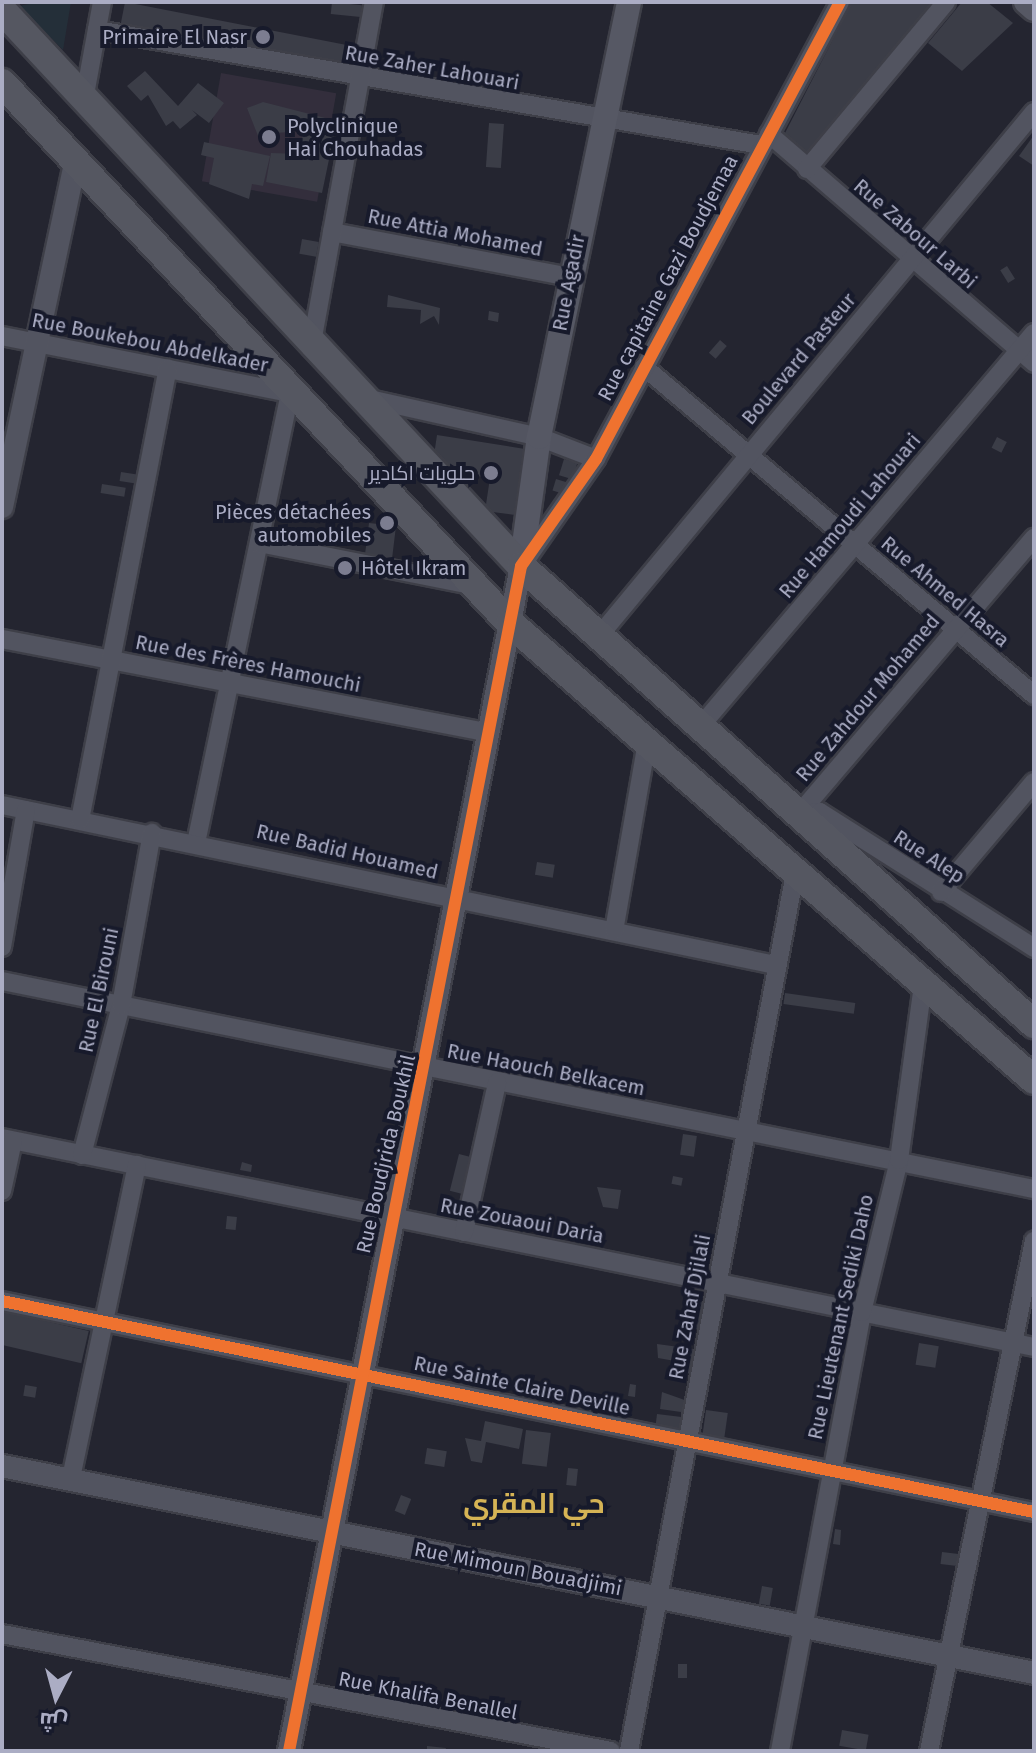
<!DOCTYPE html>
<html>
<head>
<meta charset="utf-8">
<style>
  body { margin:0 }
  #map { position:relative; width:1036px; height:1753px; overflow:hidden; background:#242530; font-family:"Fira Sans",Cairo,sans-serif }
  div>[style] { position:absolute }
  .medical>* { inset:0; background:#332e3c; transform-origin:0 0 }
  .green>* { inset:0; background:#242f39 }
  .building>* { inset:0; background:#3b3d47; transform-origin:0 0 }
  .roads { filter:drop-shadow(2px 0 #3e3f48) drop-shadow(-2px 0 #3e3f48) drop-shadow(0 2px #3e3f48) drop-shadow(0 -2px #3e3f48) }
  .minor>* { height:18px; margin:-9px; padding:0 9px; transform-origin:9px; border-radius:9px; background:#525460 }
  .tertiary>* { height:22px; margin:-11px; padding:0 11px; transform-origin:11px; border-radius:11px; background:#525460 }
  .secondary>* { height:24px; margin:-12px; padding:0 12px; transform-origin:12px; border-radius:12px; background:#565864 }
  .primary>* { height:28px; margin:-14px; padding:0 14px; transform-origin:14px; border-radius:14px; background:#555761 }
  .cycleway>* { height:12px; margin:-6px; padding:0 6px; transform-origin:6px; border-radius:6px; background:#ef722f }
  .dots>* { width:22px; height:22px; translate:-50% -50%; box-sizing:border-box; border:4px solid #171a2b; border-radius:50% }
  span { translate:-50% -50%; white-space:nowrap; text-align:center; line-height:1.15; -webkit-text-stroke:8px #171a2b; paint-order:stroke }
  .poi-label { font-size:20px; color:#abadc4 }
  .right { translate:-100% -50%; text-align:right }
  .left { translate:0 -50%; text-align:left }
  .street-label { font-size:20px; color:#abadc4 }
  .district-label { font-size:28px; color:#d5b355; font-weight:700 }
  .frame { position:absolute; inset:0; border:4px solid #abadc4; pointer-events:none }
  .north { position:absolute; left:16px; top:1657px; width:80px; height:80px; -webkit-text-stroke:6px #171a2b; paint-order:stroke; rotate:186deg; font-size:22px; font-weight:700; line-height:32px; text-align:center; color:#abadc4 }
  .north::after { content:''; display:block; margin:auto; width:28px; height:36px; background:#abadc4; clip-path:polygon(50% 0,100% 100%,50% 72%,0 100%) }
</style>
</head>
<body>
<div id="map">
  <div class="medical">
    <i style="left:221px;top:73px;width:117px;height:110px;rotate:10deg"></i>
  </div>
  <div class="green">
    <i style="clip-path:polygon(71px 2px,63px 50px,19px 6px,38px 2px)"></i>
  </div>
  <div class="building">
    <i style="left:125px;top:2px;width:235px;height:26px;rotate:11deg"></i>
    <i style="left:332px;top:2px;width:30px;height:12px;rotate:6deg"></i>
    <i style="clip-path:polygon(852px 2px,934px 2px,805px 159px,783px 137px)"></i>
    <i style="clip-path:polygon(962px 2px,987px 2px,1013px 23px,962px 71px,928px 43px)"></i>
    <i style="clip-path:polygon(145px 71px,178px 106px,198px 83px,224px 103px,209px 123px,192px 110px,197px 115px,180px 129px,173px 121px,166px 126px,148px 95px,141px 101px,127px 86px)"></i>
    <i style="clip-path:polygon(263px 102px,337px 121px,322px 193px,266px 182px,271px 153px,300px 154px,303px 131px,275px 133px,262px 146px,247px 108px)"></i>
    <i style="left:489px;top:123px;width:15px;height:44px;rotate:4deg"></i>
    <i style="clip-path:polygon(1034px 135px,1034px 166px,1019px 156px)"></i>
    <i style="clip-path:polygon(204px 142px,270px 156px,263px 186px,252px 184px,249px 199px,209px 184px,214px 158px,201px 155px)"></i>
    <i style="left:302px;top:239px;width:17px;height:15px;rotate:10deg"></i>
    <i style="left:1007px;top:266px;width:15px;height:8px;rotate:58deg"></i>
    <i style="clip-path:polygon(388px 295px,440px 308px,439px 325px,434px 316px,420px 324px,421px 310px,387px 307px)"></i>
    <i style="clip-path:polygon(489px 311px,499px 313px,498px 322px,488px 320px)"></i>
    <i style="left:720px;top:340px;width:9px;height:17px;rotate:41deg"></i>
    <i style="clip-path:polygon(437px 435px,525px 449px,515px 515px,485px 511px,490px 478px,432px 469px)"></i>
    <i style="left:997px;top:437px;width:11px;height:12px;rotate:27deg"></i>
    <i style="left:564px;top:459px;width:14px;height:17px;rotate:17deg"></i>
    <i style="left:121px;top:472px;width:18px;height:9px;rotate:9deg"></i>
    <i style="left:556px;top:479px;width:17px;height:12px;rotate:17deg"></i>
    <i style="left:102px;top:484px;width:24px;height:9px;rotate:9deg"></i>
    <i style="clip-path:polygon(369px 523px,396px 526px,392px 559px,403px 567px,364px 562px)"></i>
    <i style="left:537px;top:862px;width:18px;height:13px;rotate:9deg"></i>
    <i style="left:785px;top:993px;width:71px;height:11px;rotate:8deg"></i>
    <i style="left:683px;top:1134px;width:14px;height:21px;rotate:8deg"></i>
    <i style="left:459px;top:1154px;width:12px;height:38px;rotate:14deg"></i>
    <i style="clip-path:polygon(242px 1162px,252px 1165px,251px 1172px,240px 1170px)"></i>
    <i style="left:673px;top:1176px;width:10px;height:8px;rotate:11deg"></i>
    <i style="clip-path:polygon(597px 1187px,621px 1190px,618px 1209px,603px 1207px)"></i>
    <i style="left:227px;top:1216px;width:10px;height:13px;rotate:6deg"></i>
    <i style="left:366px;top:1247px;width:16px;height:9px;rotate:11deg"></i>
    <i style="left:687px;top:1301px;width:30px;height:28px;rotate:2deg"></i>
    <i style="left:2px;top:1311px;width:89px;height:33px;rotate:13deg"></i>
    <i style="left:919px;top:1343px;width:20px;height:22px;rotate:9deg"></i>
    <i style="clip-path:polygon(657px 1344px,716px 1352px,711px 1377px,673px 1371px,675px 1361px,658px 1358px)"></i>
    <i style="clip-path:polygon(630px 1384px,636px 1385px,635px 1397px,628px 1396px)"></i>
    <i style="left:25px;top:1385px;width:12px;height:11px;rotate:9deg"></i>
    <i style="clip-path:polygon(662px 1392px,696px 1404px,695px 1414px,660px 1409px)"></i>
    <i style="left:706px;top:1410px;width:22px;height:37px;rotate:8deg"></i>
    <i style="left:657px;top:1414px;width:31px;height:21px;rotate:7deg"></i>
    <i style="clip-path:polygon(485px 1421px,523px 1429px,519px 1449px,486px 1442px,482px 1463px,471px 1461px,465px 1438px,481px 1441px)"></i>
    <i style="left:526px;top:1430px;width:25px;height:34px;rotate:7deg"></i>
    <i style="left:427px;top:1448px;width:20px;height:16px;rotate:9deg"></i>
    <i style="left:568px;top:1468px;width:10px;height:17px;rotate:6deg"></i>
    <i style="left:401px;top:1495px;width:11px;height:17px;rotate:22deg"></i>
    <i style="clip-path:polygon(835px 1529px,841px 1530px,840px 1545px,833px 1544px)"></i>
    <i style="left:942px;top:1552px;width:23px;height:12px;rotate:7deg"></i>
    <i style="left:762px;top:1586px;width:11px;height:18px;rotate:10deg"></i>
    <i style="left:678px;top:1664px;width:9px;height:14px"></i>
    <i style="left:842px;top:1730px;width:27px;height:16px;rotate:10deg"></i>
    <i style="clip-path:polygon(427px 1746px,446px 1748px,445px 1751px,427px 1751px)"></i>
  </div>
  <div class="roads">
    <div class="minor">
      <i style="left:97px;top:30px;width:674px;rotate:9.83deg"></i>
      <i style="left:84px;top:100px;width:100px;rotate:-79.6deg"></i>
      <i style="left:769px;top:134px;width:350px;rotate:40.8deg"></i>
      <i style="left:807px;top:169px;width:217px;rotate:-50.2deg"></i>
      <i style="left:332px;top:232px;width:242px;rotate:10.7deg"></i>
      <i style="left:2px;top:336px;width:294px;rotate:11.2deg"></i>
      <i style="left:290px;top:393px;width:458px;rotate:101.8deg"></i>
      <i style="left:311px;top:348px;width:352px;rotate:-79.7deg"></i>
      <i style="left:644px;top:367px;width:510px;rotate:40.06deg"></i>
      <i style="left:365px;top:398px;width:178px;rotate:12.6deg"></i>
      <i style="left:539px;top:437px;width:61px;rotate:21.1deg"></i>
      <i style="left:259px;top:543px;width:217px;rotate:11.2deg"></i>
      <i style="left:523px;top:564px;width:128px;rotate:-55.2deg"></i>
      <i style="left:596px;top:459px;width:518px;rotate:-61.9deg"></i>
      <i style="left:599px;top:636px;width:681px;rotate:-50.3deg"></i>
      <i style="left:2px;top:639px;width:493px;rotate:10.9deg"></i>
      <i style="left:699px;top:728px;width:518px;rotate:-49.7deg"></i>
      <i style="left:2px;top:805px;width:789px;rotate:11.69deg"></i>
      <i style="left:798px;top:815px;width:364px;rotate:-49.6deg"></i>
      <i style="left:798px;top:815px;width:22px;rotate:-8deg"></i>
      <i style="left:820px;top:812px;width:254px;rotate:32.4deg"></i>
      <i style="left:80px;top:820px;width:460px;rotate:-79deg"></i>
      <i style="left:941px;top:892px;width:144px;rotate:-49.8deg"></i>
      <i style="left:614px;top:931px;width:192px;rotate:-80.1deg"></i>
      <i style="left:2px;top:947px;width:139px;rotate:-80.1deg"></i>
      <i style="left:2px;top:981px;width:1053px;rotate:11.4deg"></i>
      <i style="left:2px;top:1138px;width:1053px;rotate:11.45deg"></i>
      <i style="left:82px;top:1155px;width:155px;rotate:-75.4deg"></i>
      <i style="left:121px;top:1005px;width:175px;rotate:-79.8deg"></i>
      <i style="left:2px;top:1191px;width:51px;rotate:-77.6deg"></i>
      <i style="left:464px;top:1232px;width:153px;rotate:-77.5deg"></i>
      <i style="left:2px;top:1301px;width:1053px;rotate:11.56deg"></i>
      <i style="left:71px;top:1478px;width:320px;rotate:-78.1deg"></i>
      <i style="left:2px;top:1634px;width:620px;rotate:10.88deg"></i>
      <i style="left:629px;top:1751px;width:894px;rotate:-79.29deg"></i>
      <i style="left:780px;top:1751px;width:447px;rotate:-79.4deg"></i>
      <i style="left:862px;top:1312px;width:156px;rotate:-76.3deg"></i>
      <i style="left:899px;top:1160px;width:177px;rotate:-82.2deg"></i>
      <i style="left:929px;top:1751px;width:521px;rotate:-78.37deg"></i>
    </div>
    <div class="tertiary">
      <i style="left:2px;top:507px;width:356px;rotate:-78deg"></i>
      <i style="left:2px;top:1466px;width:1053px;rotate:11.34deg"></i>
      <i style="left:289px;top:1751px;width:1207px;rotate:-78.92deg"></i>
    </div>
    <div class="secondary">
      <i style="left:1026px;top:2px;width:11px;rotate:41deg"></i>
      <i style="left:521px;top:566px;width:130px;rotate:-82.1deg"></i>
      <i style="left:539px;top:437px;width:444px;rotate:-78.3deg"></i>
    </div>
    <div class="primary">
      <i style="left:2px;top:10px;width:761px;rotate:46.97deg"></i>
      <i style="left:521px;top:566px;width:688px;rotate:41.76deg"></i>
      <i style="left:2px;top:83px;width:741px;rotate:46.75deg"></i>
      <i style="left:510px;top:623px;width:695px;rotate:41.09deg"></i>
    </div>
  </div>
  <div class="cycleway">
    <i style="left:2px;top:1301px;width:1053px;rotate:11.56deg"></i>
    <i style="left:289px;top:1751px;width:1207px;rotate:-78.92deg"></i>
    <i style="left:521px;top:566px;width:131px;rotate:-55deg"></i>
    <i style="left:596px;top:459px;width:518px;rotate:-61.9deg"></i>
  </div>
  <div class="dots">
    <i style="left:263px;top:37px;background:#7c7d90"></i>
    <i style="left:269px;top:137px;background:#7c7d90"></i>
    <i style="left:491px;top:473px;background:#7c7d90"></i>
    <i style="left:387px;top:523px;background:#7c7d90"></i>
    <i style="left:345px;top:568px;background:#7c7d90"></i>
  </div>
  <div class="poi-label">
    <span class="right" style="left:247px;top:37px">Primaire El Nasr</span>
    <span class="left" style="left:287px;top:138px">Polyclinique<br>Hai Chouhadas</span>
    <span class="right" style="left:475px;top:473px">حلويات اكادير</span>
    <span class="right" style="left:371px;top:524px">Pièces détachées<br>automobiles</span>
    <span class="left" style="left:361px;top:568px">Hôtel Ikram</span>
  </div>
  <div class="street-label">
    <span style="left:432px;top:68px;rotate:10deg">Rue Zaher Lahouari</span>
    <span style="left:455px;top:233px;rotate:11deg">Rue Attia Mohamed</span>
    <span style="left:915px;top:234px;rotate:41deg">Rue Zabour Larbi</span>
    <span style="left:668px;top:278px;rotate:-62deg">Rue capitaine Gazi Boudjemaa</span>
    <span style="left:569px;top:283px;rotate:-79deg">Rue Agadir</span>
    <span style="left:150px;top:343px;rotate:11deg">Rue Boukebou Abdelkader</span>
    <span style="left:799px;top:359px;rotate:-50deg">Boulevard Pasteur</span>
    <span style="left:850px;top:516px;rotate:-50deg">Rue Hamoudi Lahouari</span>
    <span style="left:945px;top:592px;rotate:40deg">Rue Ahmed Hasra</span>
    <span style="left:248px;top:664px;rotate:11deg">Rue des Frères Hamouchi</span>
    <span style="left:868px;top:698px;rotate:-50deg">Rue Zahdour Mohamed</span>
    <span style="left:347px;top:852px;rotate:13deg">Rue Badid Houamed</span>
    <span style="left:929px;top:857px;rotate:33deg">Rue Alep</span>
    <span style="left:99px;top:990px;rotate:-78deg">Rue El Birouni</span>
    <span style="left:546px;top:1070px;rotate:11deg">Rue Haouch Belkacem</span>
    <span style="left:386px;top:1154px;rotate:-77deg">Rue Boudjrida Boukhil</span>
    <span style="left:522px;top:1221px;rotate:11deg">Rue Zouaoui Daria</span>
    <span style="left:690px;top:1307px;rotate:-79deg">Rue Zahaf Djilali</span>
    <span style="left:841px;top:1317px;rotate:-78deg">Rue Lieutenant Sediki Daho</span>
    <span style="left:522px;top:1386px;rotate:12deg">Rue Sainte Claire Deville</span>
    <span style="left:518px;top:1569px;rotate:11deg">Rue Mimoun Bouadjimi</span>
    <span style="left:428px;top:1696px;rotate:11deg">Rue Khalifa Benallel</span>
  </div>
  <div class="district-label">
    <span style="left:534px;top:1504px">حي المقري</span>
  </div>
  <div class="frame"></div>
  <div class="north">ش</div>
</div>
</body>
</html>
